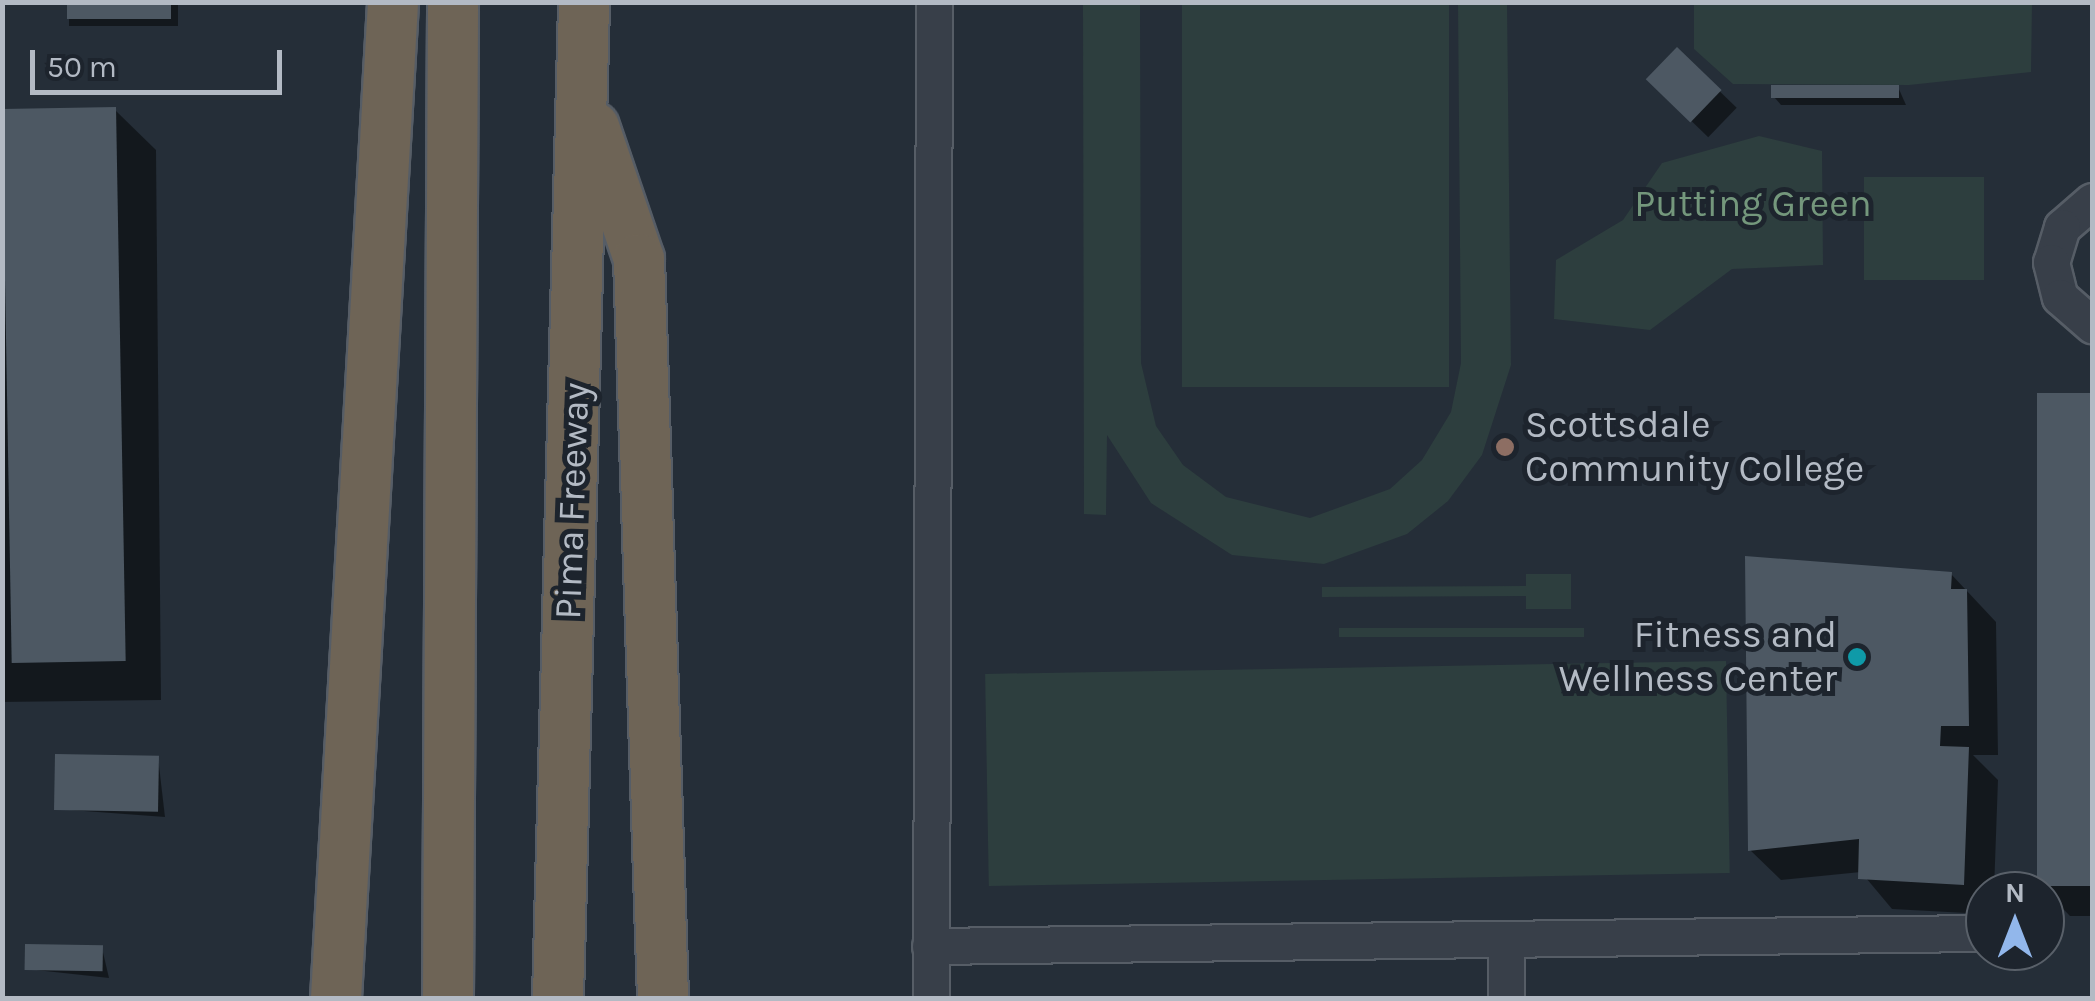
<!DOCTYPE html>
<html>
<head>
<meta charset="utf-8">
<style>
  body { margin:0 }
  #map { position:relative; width:2095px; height:1001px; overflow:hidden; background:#252e38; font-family:Karla,sans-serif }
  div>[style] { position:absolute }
  .green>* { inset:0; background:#2d3e3e; transform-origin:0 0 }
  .shadow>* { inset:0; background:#0007; transform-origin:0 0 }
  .building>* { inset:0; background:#4d5863; transform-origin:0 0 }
  .roads { filter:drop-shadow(2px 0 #565d66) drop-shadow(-2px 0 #565d66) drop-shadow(0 2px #565d66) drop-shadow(0 -2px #565d66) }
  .minor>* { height:35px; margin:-17.5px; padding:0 17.5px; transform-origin:17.5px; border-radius:17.5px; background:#383f49 }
  .highway>* { height:50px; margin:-25px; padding:0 25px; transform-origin:25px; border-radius:25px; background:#6e6456 }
  .dots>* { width:28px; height:28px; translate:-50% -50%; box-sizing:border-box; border:5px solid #1d242d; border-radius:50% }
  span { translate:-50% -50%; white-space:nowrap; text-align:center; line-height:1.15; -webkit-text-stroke:10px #1d242d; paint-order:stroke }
  .park-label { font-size:38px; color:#74977c }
  .poi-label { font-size:38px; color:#b3bac4 }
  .left { translate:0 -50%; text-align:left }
  .right { translate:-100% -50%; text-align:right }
  .street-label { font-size:38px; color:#b3bac4 }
  .frame { position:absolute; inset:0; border:5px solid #b3bac4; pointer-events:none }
  .north { position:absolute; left:1965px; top:871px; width:100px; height:100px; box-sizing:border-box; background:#1d242d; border:2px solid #596069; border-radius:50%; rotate:0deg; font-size:28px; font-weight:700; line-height:40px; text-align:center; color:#b3bac4 }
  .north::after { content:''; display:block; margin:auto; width:35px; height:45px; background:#92b7eb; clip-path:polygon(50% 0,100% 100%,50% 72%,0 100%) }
  .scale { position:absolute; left:30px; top:50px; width:252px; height:45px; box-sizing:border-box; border:5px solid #b3bac4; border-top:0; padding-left:12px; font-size:30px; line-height:35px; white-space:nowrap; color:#b3bac4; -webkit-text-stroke:8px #1d242d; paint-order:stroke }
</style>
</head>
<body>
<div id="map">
  <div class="green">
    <i style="clip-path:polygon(1083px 3px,1140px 3px,1141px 363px,1156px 426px,1183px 465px,1226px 497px,1310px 518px,1390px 489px,1422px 460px,1451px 412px,1461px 363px,1458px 3px,1507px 3px,1511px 365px,1482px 455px,1448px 501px,1407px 534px,1324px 564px,1232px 555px,1151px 503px,1107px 435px,1106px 515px,1084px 514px)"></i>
    <i style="left:1182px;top:3px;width:267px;height:384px"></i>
    <i style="clip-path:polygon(1694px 3px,2032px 3px,2031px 72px,1909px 85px,1733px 84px,1694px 49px)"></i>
    <i style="clip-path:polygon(1759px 136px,1822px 151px,1823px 265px,1732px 269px,1650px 330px,1554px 319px,1556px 260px,1623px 220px,1662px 163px)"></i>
    <i style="left:1864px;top:177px;width:120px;height:103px"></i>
    <i style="clip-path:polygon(1526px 574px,1571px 574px,1571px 609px,1526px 609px,1526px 596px,1322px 597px,1322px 587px,1526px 586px)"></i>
    <i style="left:1584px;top:628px;width:9px;height:245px;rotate:90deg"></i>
    <i style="left:1726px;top:661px;width:212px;height:741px;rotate:89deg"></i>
  </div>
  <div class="shadow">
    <i style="left:69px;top:2px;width:109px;height:24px"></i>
    <i style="left:1677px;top:50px;width:83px;height:41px;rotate:44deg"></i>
    <i style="clip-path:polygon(1898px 87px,1906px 105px,1781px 105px,1774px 97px)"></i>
    <i style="clip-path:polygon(2px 110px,115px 110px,156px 150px,161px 700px,2px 702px)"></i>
    <i style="clip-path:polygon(2039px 396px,2092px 396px,2092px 916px,2070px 916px,2040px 885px)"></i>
    <i style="clip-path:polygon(1951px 574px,1996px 622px,1998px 755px,1973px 755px,1998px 780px,1994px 891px,1985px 891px,1985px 914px,1892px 909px,1861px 872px,1781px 880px,1750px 850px)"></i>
    <i style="clip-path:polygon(158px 757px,165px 817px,57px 809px)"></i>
    <i style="clip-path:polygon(102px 948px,109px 978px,27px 969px)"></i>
  </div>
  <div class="building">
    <i style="left:67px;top:2px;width:104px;height:17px"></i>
    <i style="left:1677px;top:47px;width:62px;height:45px;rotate:44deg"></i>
    <i style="left:1771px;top:85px;width:128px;height:13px"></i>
    <i style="left:116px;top:107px;width:554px;height:114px;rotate:89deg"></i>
    <i style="left:2037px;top:393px;width:55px;height:493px"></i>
    <i style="clip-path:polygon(1745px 556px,1952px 572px,1951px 589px,1967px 589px,1969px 726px,1941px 726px,1940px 746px,1969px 747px,1964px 885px,1858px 879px,1859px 839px,1748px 851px)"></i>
    <i style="left:55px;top:754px;width:104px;height:56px;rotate:1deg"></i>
    <i style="left:25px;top:944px;width:78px;height:26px;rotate:1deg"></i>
  </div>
  <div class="roads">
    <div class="minor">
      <i style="left:2092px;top:201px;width:40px;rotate:139deg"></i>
      <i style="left:2062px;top:227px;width:37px;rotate:107deg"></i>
      <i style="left:2051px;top:262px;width:36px;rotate:76deg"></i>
      <i style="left:2060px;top:297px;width:43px;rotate:41.2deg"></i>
      <i style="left:1506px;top:939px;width:59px;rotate:90deg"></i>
      <i style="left:930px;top:946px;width:1055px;rotate:-0.71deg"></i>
      <i style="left:931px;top:998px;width:996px;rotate:-89.83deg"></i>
    </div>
    <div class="highway">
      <i style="left:594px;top:127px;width:139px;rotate:71.2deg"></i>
      <i style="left:639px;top:259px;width:739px;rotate:88.14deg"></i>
      <i style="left:336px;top:998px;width:998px;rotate:-86.72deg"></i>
      <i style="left:448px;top:998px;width:996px;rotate:-89.71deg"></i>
      <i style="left:558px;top:998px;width:996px;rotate:-88.5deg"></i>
    </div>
  </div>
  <div class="dots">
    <i style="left:1505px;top:447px;background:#8d6e63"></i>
    <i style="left:1857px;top:657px;background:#0f9aa8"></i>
  </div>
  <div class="park-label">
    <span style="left:1753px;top:204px">Putting Green</span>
  </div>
  <div class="poi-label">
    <span class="left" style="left:1525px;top:447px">Scottsdale<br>Community College</span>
    <span class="right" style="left:1837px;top:657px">Fitness and<br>Wellness Center</span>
  </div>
  <div class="street-label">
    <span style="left:572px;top:501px;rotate:-88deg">Pima Freeway</span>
  </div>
  <div class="frame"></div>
  <div class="north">N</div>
  <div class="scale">50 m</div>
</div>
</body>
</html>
